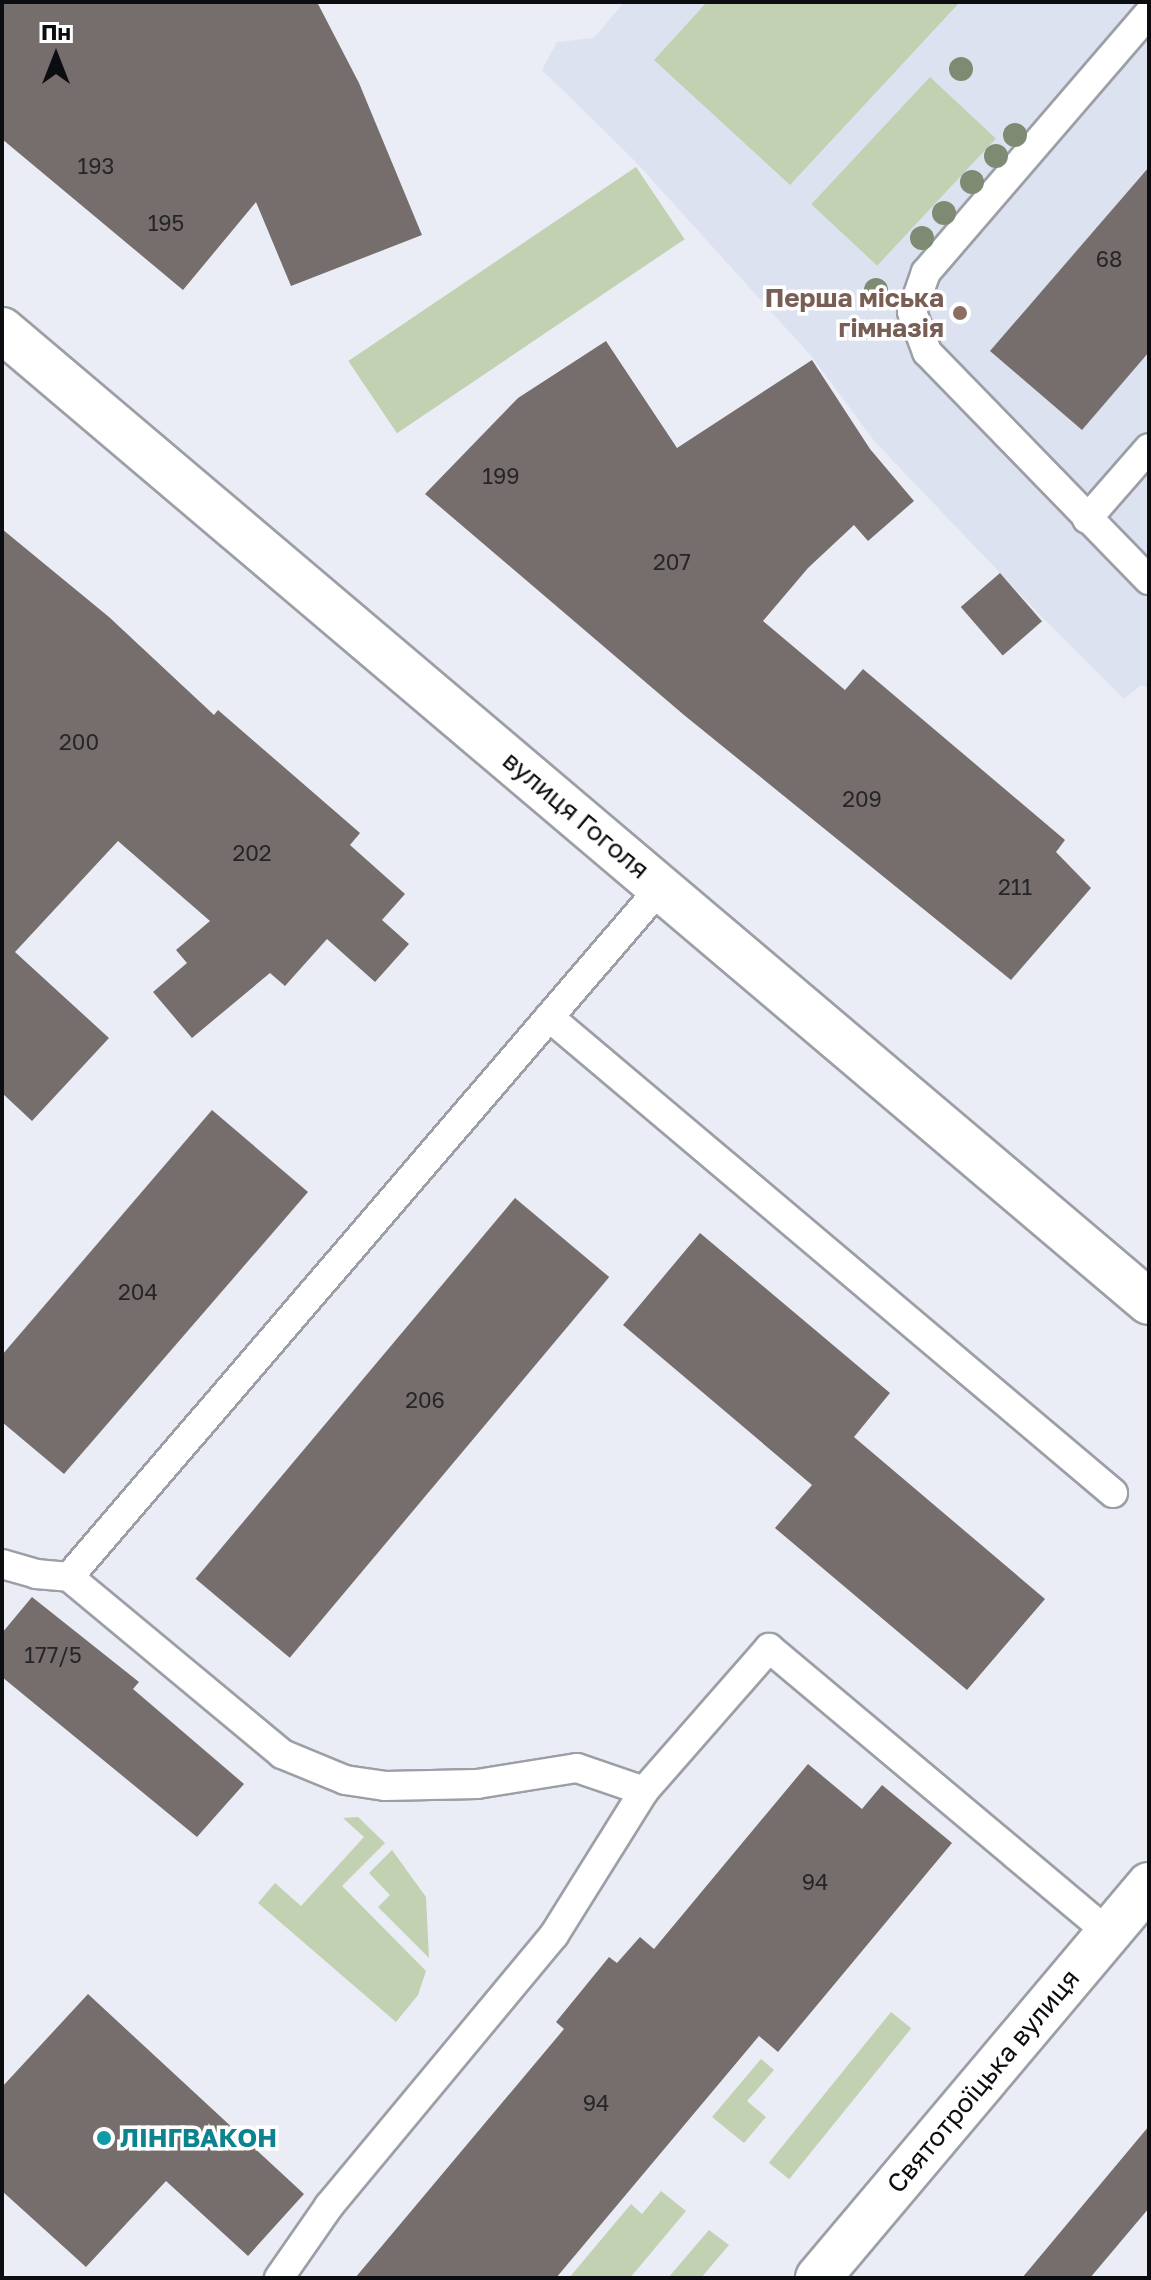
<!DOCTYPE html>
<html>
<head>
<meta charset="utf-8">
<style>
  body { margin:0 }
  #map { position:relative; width:1151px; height:2280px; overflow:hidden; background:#eaedf5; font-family:"Golos Text",sans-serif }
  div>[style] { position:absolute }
  .built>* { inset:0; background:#dde2f0 }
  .green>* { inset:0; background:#c1d1b1; transform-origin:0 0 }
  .building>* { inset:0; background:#766e6c; transform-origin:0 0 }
  .roads { filter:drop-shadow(2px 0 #9c9fa6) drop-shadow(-2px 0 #9c9fa6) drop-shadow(0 2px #9c9fa6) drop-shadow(0 -2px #9c9fa6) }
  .lane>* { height:28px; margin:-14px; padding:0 14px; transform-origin:14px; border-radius:14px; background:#fff }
  .street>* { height:44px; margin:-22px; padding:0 22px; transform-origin:22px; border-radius:22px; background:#fff }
  .trees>* { width:24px; height:24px; margin:-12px; border-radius:50%; background:#7e8b72 }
  .dots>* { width:22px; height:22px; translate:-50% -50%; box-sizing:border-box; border:4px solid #fff; border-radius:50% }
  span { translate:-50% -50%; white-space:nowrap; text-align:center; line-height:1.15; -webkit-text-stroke:7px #fff; paint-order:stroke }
  .number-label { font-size:22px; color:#262527 }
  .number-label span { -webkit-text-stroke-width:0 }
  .education-label { font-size:26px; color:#785e54; font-weight:700 }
  .right { translate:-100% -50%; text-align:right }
  .street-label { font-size:26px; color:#0c0d10 }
  .culture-label { font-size:26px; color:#0d838f; font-weight:700 }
  .left { translate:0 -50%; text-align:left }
  .frame { position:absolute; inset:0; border:4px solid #0c0d10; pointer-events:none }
  .north { position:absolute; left:16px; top:16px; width:80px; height:80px; -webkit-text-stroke:6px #fff; paint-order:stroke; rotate:0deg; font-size:22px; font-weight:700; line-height:32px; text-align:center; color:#0c0d10 }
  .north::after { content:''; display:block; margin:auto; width:28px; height:36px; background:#0c0d10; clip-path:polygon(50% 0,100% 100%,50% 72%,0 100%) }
</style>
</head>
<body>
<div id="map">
  <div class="built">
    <i style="clip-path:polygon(624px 2px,1149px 2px,1149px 688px,1141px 685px,1124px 699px,1044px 619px,875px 442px,812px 357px,635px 161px,542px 70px,557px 42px,594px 38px)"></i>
  </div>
  <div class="green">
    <i style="clip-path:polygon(707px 2px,960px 2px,790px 185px,654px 60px)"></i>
    <i style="left:930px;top:77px;width:90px;height:174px;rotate:43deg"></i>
    <i style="left:636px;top:167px;width:87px;height:347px;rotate:56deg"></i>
    <i style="clip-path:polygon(358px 1817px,385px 1843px,342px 1886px,426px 1971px,418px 1995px,396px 2022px,258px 1903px,275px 1883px,301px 1906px,364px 1837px,343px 1818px)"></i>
    <i style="clip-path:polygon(392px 1850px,426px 1897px,429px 1958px,378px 1907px,390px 1895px,369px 1873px)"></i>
    <i style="left:891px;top:2012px;width:26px;height:194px;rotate:39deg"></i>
    <i style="clip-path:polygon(761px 2059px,774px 2070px,747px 2101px,766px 2117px,744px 2143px,712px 2117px)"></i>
    <i style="clip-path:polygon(661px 2191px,686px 2211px,630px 2278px,569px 2278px,631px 2204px,642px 2214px)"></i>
    <i style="clip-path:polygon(709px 2230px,729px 2245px,701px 2278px,668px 2278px)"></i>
  </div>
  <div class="building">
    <i style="clip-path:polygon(2px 2px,317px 2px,359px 83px,422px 235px,291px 286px,256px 202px,183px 290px,2px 139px)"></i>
    <i style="clip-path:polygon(1149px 167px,1149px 352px,1082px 430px,990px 351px)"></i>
    <i style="clip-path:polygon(606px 341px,677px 448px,812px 360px,870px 449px,914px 501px,868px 541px,854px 525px,808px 568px,763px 621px,845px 690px,863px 669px,1065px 840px,1056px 852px,1091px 888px,1011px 980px,684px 715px,425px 494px,518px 398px)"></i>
    <i style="clip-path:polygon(2px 529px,109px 617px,214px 715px,218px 710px,360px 833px,350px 845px,405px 894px,382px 920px,409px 944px,375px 982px,327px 939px,285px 986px,270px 973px,192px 1038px,153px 992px,187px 963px,176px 950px,210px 921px,118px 841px,15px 952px,109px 1038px,32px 1121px,2px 1093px)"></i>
    <i style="left:1000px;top:573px;width:64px;height:52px;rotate:49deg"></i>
    <i style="clip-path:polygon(212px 1110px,308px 1192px,64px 1474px,2px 1422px,2px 1355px)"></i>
    <i style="left:515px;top:1198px;width:123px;height:497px;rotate:40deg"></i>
    <i style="clip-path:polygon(700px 1233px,890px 1393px,854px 1437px,1045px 1599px,967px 1690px,775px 1528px,812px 1485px,623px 1325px)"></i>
    <i style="clip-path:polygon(32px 1597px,139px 1682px,133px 1689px,244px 1784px,197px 1837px,2px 1677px,2px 1633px)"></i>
    <i style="clip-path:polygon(808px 1764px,862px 1809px,882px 1785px,952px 1843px,778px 2052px,759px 2036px,556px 2278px,355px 2278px,564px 2029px,556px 2022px,609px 1957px,617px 1963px,640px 1937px,654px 1949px)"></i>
    <i style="clip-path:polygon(88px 1994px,304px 2194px,248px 2256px,166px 2181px,86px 2267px,2px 2191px,2px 2087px)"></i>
    <i style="clip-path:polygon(1149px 2126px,1149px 2208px,1090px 2278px,1022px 2278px)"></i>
  </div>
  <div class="roads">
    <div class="lane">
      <i style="left:1149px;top:13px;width:342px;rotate:130.7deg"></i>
      <i style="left:926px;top:272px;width:42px;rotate:109.3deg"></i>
      <i style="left:912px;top:312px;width:43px;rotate:69.4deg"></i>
      <i style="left:927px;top:352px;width:318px;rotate:45.8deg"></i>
      <i style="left:1087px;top:519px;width:94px;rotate:-48.9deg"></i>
      <i style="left:661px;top:887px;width:909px;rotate:130.63deg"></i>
      <i style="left:69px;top:1577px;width:277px;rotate:39.7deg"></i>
      <i style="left:282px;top:1754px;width:68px;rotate:22.4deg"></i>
      <i style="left:345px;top:1780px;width:40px;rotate:8.5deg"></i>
      <i style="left:385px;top:1786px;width:92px;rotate:-1.2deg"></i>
      <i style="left:477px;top:1784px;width:101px;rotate:-9.1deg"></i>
      <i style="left:577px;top:1768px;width:71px;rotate:18.9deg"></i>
      <i style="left:644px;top:1791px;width:190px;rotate:-48.8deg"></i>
      <i style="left:769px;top:1648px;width:442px;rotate:40deg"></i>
      <i style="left:549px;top:1017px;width:738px;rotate:40.16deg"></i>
      <i style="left:2px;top:1564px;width:35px;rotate:16deg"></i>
      <i style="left:36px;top:1574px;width:33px;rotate:5deg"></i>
      <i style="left:279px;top:2278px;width:88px;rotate:-55.2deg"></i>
      <i style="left:329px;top:2206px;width:352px;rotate:-50.3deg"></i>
      <i style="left:554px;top:1935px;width:170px;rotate:-58deg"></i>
    </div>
    <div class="street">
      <i style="left:2px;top:330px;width:1503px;rotate:40.28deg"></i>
      <i style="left:818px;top:2278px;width:514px;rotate:-49.89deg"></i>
    </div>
  </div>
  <div class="trees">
    <i style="left:961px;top:69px"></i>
    <i style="left:1015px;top:135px"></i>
    <i style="left:996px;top:156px"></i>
    <i style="left:972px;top:182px"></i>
    <i style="left:944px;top:213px"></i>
    <i style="left:922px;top:238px"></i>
    <i style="left:876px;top:290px"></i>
  </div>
  <div class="dots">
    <i style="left:960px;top:313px;background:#8d6e63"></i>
    <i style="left:104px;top:2138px;background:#0f9aa8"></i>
  </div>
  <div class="number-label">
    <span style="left:96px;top:166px">193</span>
    <span style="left:166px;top:223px">195</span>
    <span style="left:1109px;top:259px">68</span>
    <span style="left:501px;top:476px">199</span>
    <span style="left:672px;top:562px">207</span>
    <span style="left:79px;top:742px">200</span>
    <span style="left:862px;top:799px">209</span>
    <span style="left:252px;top:853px">202</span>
    <span style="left:1015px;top:887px">211</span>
    <span style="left:138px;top:1292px">204</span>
    <span style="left:425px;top:1400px">206</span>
    <span style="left:53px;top:1655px">177/5</span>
    <span style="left:815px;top:1882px">94</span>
    <span style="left:596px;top:2103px">94</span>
  </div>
  <div class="education-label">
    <span class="right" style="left:944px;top:313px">Перша міська<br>гімназія</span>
  </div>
  <div class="street-label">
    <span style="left:576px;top:815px;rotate:40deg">вулиця Гоголя</span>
    <span style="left:983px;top:2081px;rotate:-50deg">Святотроїцька вулиця</span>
  </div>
  <div class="culture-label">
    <span class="left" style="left:120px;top:2138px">ЛІНГВАКОН</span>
  </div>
  <div class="frame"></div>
  <div class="north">Пн</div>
</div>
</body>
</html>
